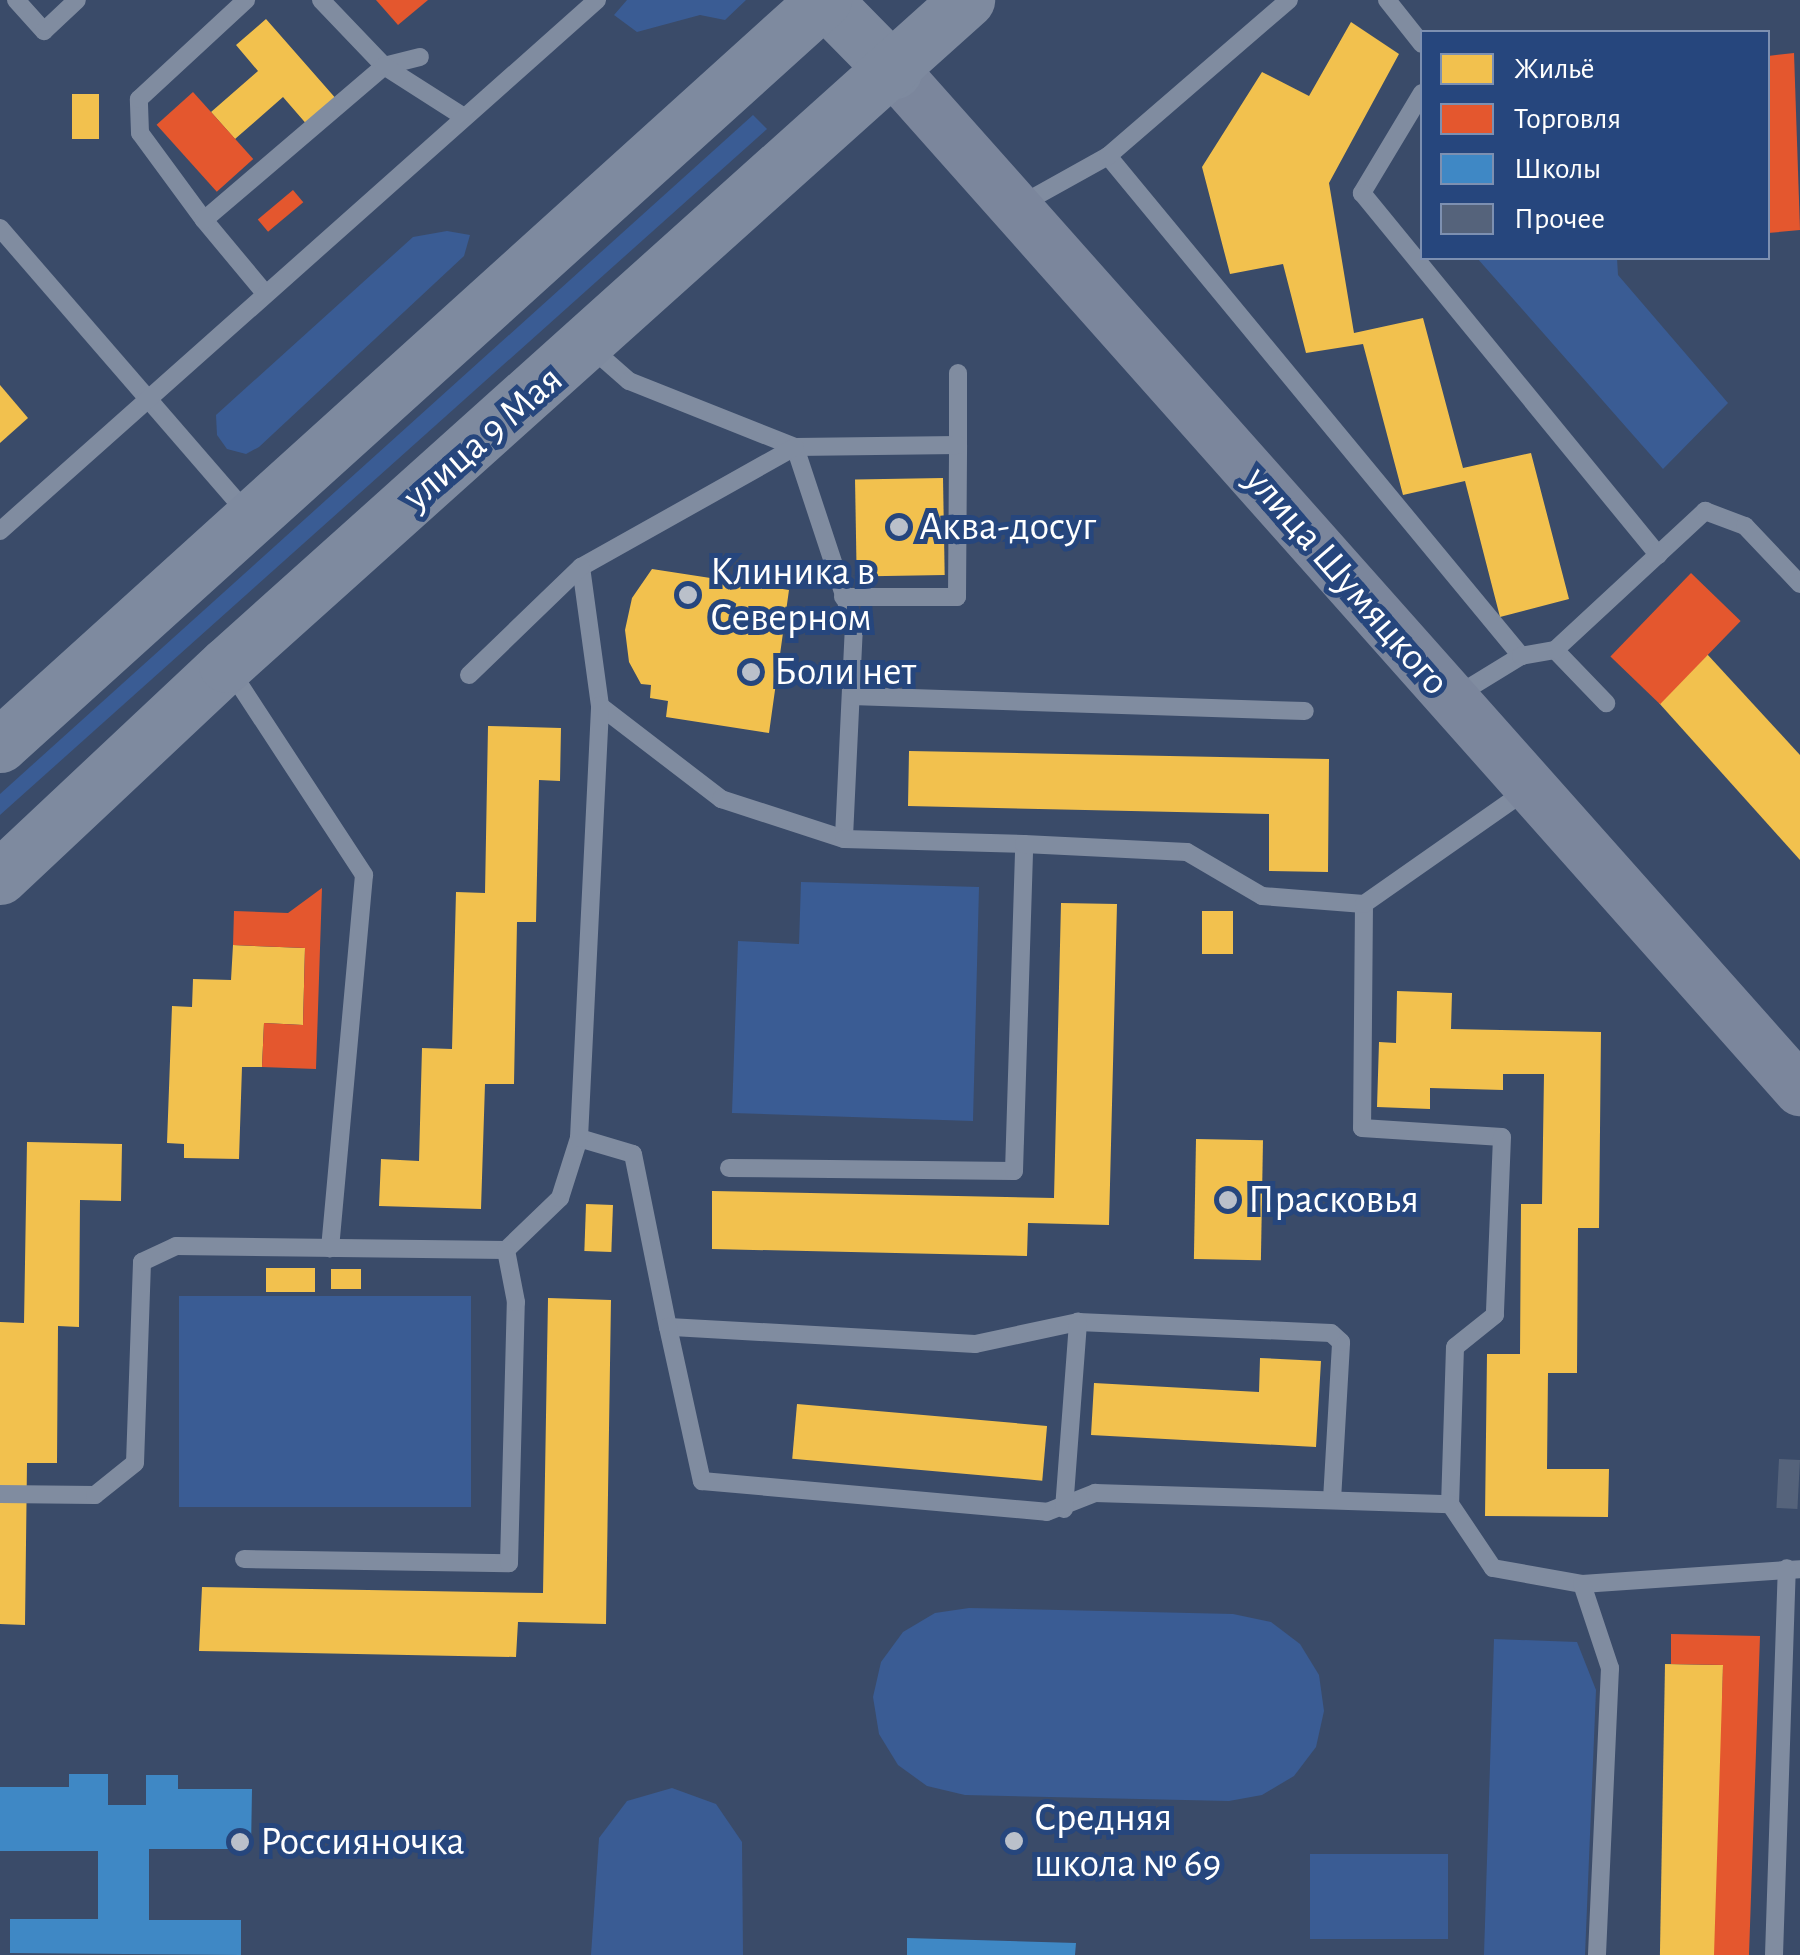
<!DOCTYPE html>
<html>
<head>
<meta charset="utf-8">
<style>
  body { margin:0 }
  #map { position:relative; width:1800px; height:1955px; overflow:hidden; background:#3a4b69; font-family:"Alegreya Sans",sans-serif }
  div>[style] { position:absolute }
  .green>* { inset:0; background:#3a5c94; transform-origin:0 0 }
  .homes>* { inset:0; background:#f2c14e; transform-origin:0 0 }
  .shops>* { inset:0; background:#e4572e; transform-origin:0 0 }
  .schools>* { inset:0; background:#3f88c5 }
  .building>* { inset:0; background:#55637b; transform-origin:0 0 }
  .lane>* { height:18px; margin:-9px; padding:0 9px; transform-origin:9px; border-radius:9px; background:#808ca0 }
  .secondary>* { height:52px; margin:-26px; padding:0 26px; transform-origin:26px; border-radius:26px; background:#7b869c }
  .primary>* { height:55px; margin:-27.5px; padding:0 27.5px; transform-origin:27.5px; border-radius:27.5px; background:#7e8a9f }
  .dots>* { width:28px; height:28px; translate:-50% -50%; box-sizing:border-box; border:5px solid #26467d; border-radius:50% }
  span { translate:-50% -50%; white-space:nowrap; text-align:center; line-height:1.15; -webkit-text-stroke:10px #26467d; paint-order:stroke }
  .street-label { font-size:40px; color:#fff }
  .poi-label { font-size:40px; color:#fff }
  .left { translate:0 -50%; text-align:left }
  .legend { position:absolute; left:1420px; top:30px; width:350px; height:230px; box-sizing:border-box; background:#26467d; border:2px solid #7d90b1; margin:0; padding:12px 18px; list-style:none; font-size:30px; color:#fff }
  .legend li { display:flex; align-items:center; gap:20px; height:50px }
  .legend b { width:50px; border:2px solid #7d90b1 }
</style>
</head>
<body>
<div id="map">
  <div class="green">
    <i style="clip-path:polygon(627px 0,746px 0,725px 20px,700px 15px,637px 32px,614px 15px)"></i>
    <i style="clip-path:polygon(753px 115px,767px 129px,0 815px,0 794px)"></i>
    <i style="clip-path:polygon(447px 231px,470px 235px,464px 256px,259px 447px,246px 454px,227px 449px,217px 435px,216px 415px,413px 237px)"></i>
    <i style="clip-path:polygon(1477px 258px,1617px 258px,1618px 275px,1728px 403px,1663px 469px)"></i>
    <i style="clip-path:polygon(801px 882px,979px 887px,973px 1121px,732px 1113px,738px 941px,799px 944px)"></i>
    <i style="left:179px;top:1296px;width:292px;height:211px"></i>
    <i style="clip-path:polygon(969px 1608px,1233px 1614px,1271px 1622px,1300px 1644px,1319px 1675px,1324px 1711px,1316px 1747px,1294px 1776px,1262px 1795px,1229px 1801px,965px 1795px,927px 1786px,898px 1765px,879px 1734px,873px 1697px,881px 1662px,903px 1632px,935px 1613px)"></i>
    <i style="clip-path:polygon(1494px 1639px,1577px 1642px,1596px 1690px,1585px 1955px,1484px 1955px)"></i>
    <i style="clip-path:polygon(672px 1788px,716px 1804px,742px 1842px,743px 1955px,591px 1955px,599px 1838px,627px 1801px)"></i>
    <i style="left:1310px;top:1854px;width:138px;height:85px"></i>
  </div>
  <div class="homes">
    <i style="clip-path:polygon(266px 19px,338px 101px,309px 127px,283px 97px,235px 139px,211px 112px,258px 71px,236px 45px)"></i>
    <i style="clip-path:polygon(1351px 22px,1399px 54px,1329px 183px,1354px 333px,1423px 318px,1463px 468px,1531px 453px,1569px 599px,1500px 617px,1465px 481px,1403px 495px,1363px 344px,1306px 353px,1283px 264px,1230px 274px,1202px 167px,1262px 72px,1309px 96px)"></i>
    <i style="left:72px;top:94px;width:27px;height:45px"></i>
    <i style="clip-path:polygon(0 385px,28px 418px,0 443px)"></i>
    <i style="left:943px;top:478px;width:97px;height:88px;rotate:89deg"></i>
    <i style="clip-path:polygon(652px 569px,789px 590px,769px 733px,666px 717px,668px 701px,650px 698px,651px 685px,641px 684px,629px 662px,625px 630px,632px 598px)"></i>
    <i style="clip-path:polygon(1707px 654px,1800px 755px,1800px 860px,1659px 703px)"></i>
    <i style="clip-path:polygon(488px 726px,561px 728px,560px 781px,539px 780px,536px 922px,517px 922px,514px 1084px,485px 1084px,481px 1209px,379px 1206px,381px 1159px,419px 1161px,422px 1048px,452px 1049px,456px 892px,485px 893px)"></i>
    <i style="clip-path:polygon(909px 751px,1329px 759px,1328px 872px,1269px 871px,1269px 814px,908px 806px)"></i>
    <i style="clip-path:polygon(1061px 903px,1117px 904px,1109px 1225px,1028px 1223px,1027px 1256px,712px 1249px,712px 1191px,1054px 1198px)"></i>
    <i style="left:1202px;top:911px;width:31px;height:43px"></i>
    <i style="clip-path:polygon(233px 945px,305px 948px,303px 1025px,264px 1023px,262px 1067px,242px 1067px,239px 1159px,184px 1158px,184px 1144px,167px 1143px,172px 1006px,192px 1007px,193px 979px,231px 980px)"></i>
    <i style="clip-path:polygon(1397px 991px,1452px 993px,1451px 1029px,1601px 1032px,1599px 1228px,1578px 1228px,1577px 1373px,1548px 1373px,1547px 1469px,1609px 1469px,1608px 1517px,1485px 1516px,1487px 1354px,1520px 1354px,1521px 1204px,1542px 1204px,1544px 1074px,1503px 1074px,1503px 1090px,1430px 1088px,1430px 1109px,1377px 1107px,1379px 1042px,1396px 1043px)"></i>
    <i style="left:1196px;top:1139px;width:67px;height:120px;rotate:1deg"></i>
    <i style="clip-path:polygon(27px 1142px,122px 1144px,121px 1201px,80px 1200px,79px 1327px,58px 1326px,57px 1463px,27px 1463px,25px 1625px,0 1624px,0 1322px,24px 1323px)"></i>
    <i style="left:586px;top:1204px;width:27px;height:47px;rotate:2deg"></i>
    <i style="left:315px;top:1268px;width:24px;height:49px;rotate:90deg"></i>
    <i style="left:331px;top:1269px;width:30px;height:20px"></i>
    <i style="clip-path:polygon(548px 1298px,611px 1300px,606px 1624px,518px 1622px,516px 1657px,199px 1651px,202px 1587px,543px 1593px)"></i>
    <i style="clip-path:polygon(1260px 1358px,1321px 1361px,1316px 1447px,1091px 1435px,1094px 1383px,1259px 1392px)"></i>
    <i style="left:797px;top:1404px;width:251px;height:55px;rotate:5deg"></i>
    <i style="left:1665px;top:1664px;width:58px;height:291px;rotate:1deg"></i>
  </div>
  <div class="shops">
    <i style="clip-path:polygon(376px 0,428px 0,398px 25px)"></i>
    <i style="clip-path:polygon(1794px 53px,1800px 230px,1768px 233px,1768px 56px)"></i>
    <i style="left:193px;top:92px;width:90px;height:49px;rotate:48deg"></i>
    <i style="left:293px;top:190px;width:16px;height:46px;rotate:50deg"></i>
    <i style="left:1691px;top:573px;width:69px;height:116px;rotate:44deg"></i>
    <i style="clip-path:polygon(322px 888px,316px 1069px,262px 1067px,264px 1023px,303px 1025px,305px 948px,233px 945px,234px 911px,288px 913px)"></i>
    <i style="clip-path:polygon(1671px 1634px,1760px 1636px,1749px 1955px,1714px 1955px,1723px 1665px,1671px 1664px)"></i>
  </div>
  <div class="schools">
    <i style="clip-path:polygon(69px 1774px,108px 1774px,108px 1805px,146px 1805px,146px 1775px,178px 1775px,178px 1789px,252px 1789px,251px 1849px,149px 1849px,149px 1920px,241px 1920px,241px 1955px,10px 1953px,10px 1919px,98px 1919px,98px 1851px,0 1851px,0 1787px,69px 1787px)"></i>
    <i style="clip-path:polygon(907px 1938px,1076px 1943px,1075px 1955px,907px 1955px)"></i>
  </div>
  <div class="building">
    <i style="left:1779px;top:1459px;width:21px;height:49px;rotate:3deg"></i>
  </div>
  <div class="lane">
    <i style="left:16px;top:0;width:42px;rotate:47.9deg"></i>
    <i style="left:44px;top:31px;width:45px;rotate:-43.2deg"></i>
    <i style="left:321px;top:0;width:91px;rotate:46.3deg"></i>
    <i style="left:384px;top:66px;width:37px;rotate:-14deg"></i>
    <i style="left:1387px;top:0;width:56px;rotate:51.5deg"></i>
    <i style="left:1422px;top:93px;width:117px;rotate:121deg"></i>
    <i style="left:1362px;top:193px;width:468px;rotate:50.7deg"></i>
    <i style="left:1108px;top:156px;width:649px;rotate:50.44deg"></i>
    <i style="left:1020px;top:205px;width:101px;rotate:-29.1deg"></i>
    <i style="left:1108px;top:156px;width:239px;rotate:-40.8deg"></i>
    <i style="left:204px;top:220px;width:108px;rotate:-126.3deg"></i>
    <i style="left:140px;top:133px;width:34px;rotate:-92deg"></i>
    <i style="left:139px;top:99px;width:146px;rotate:-42.8deg"></i>
    <i style="left:0;top:228px;width:379px;rotate:49.1deg"></i>
    <i style="left:264px;top:292px;width:94px;rotate:-129.8deg"></i>
    <i style="left:204px;top:220px;width:237px;rotate:-40.5deg"></i>
    <i style="left:384px;top:66px;width:95px;rotate:32.5deg"></i>
    <i style="left:589px;top:346px;width:53px;rotate:41.2deg"></i>
    <i style="left:629px;top:381px;width:179px;rotate:21.7deg"></i>
    <i style="left:795px;top:447px;width:188px;rotate:71.7deg"></i>
    <i style="left:854px;top:625px;width:214px;rotate:92.7deg"></i>
    <i style="left:958px;top:373px;width:72px;rotate:90deg"></i>
    <i style="left:0;top:531px;width:799px;rotate:-41.65deg"></i>
    <i style="left:843px;top:597px;width:114px"></i>
    <i style="left:957px;top:597px;width:152px;rotate:-89.6deg"></i>
    <i style="left:958px;top:445px;width:163px;rotate:179.3deg"></i>
    <i style="left:795px;top:447px;width:245px;rotate:150.7deg"></i>
    <i style="left:581px;top:567px;width:140px;rotate:82.2deg"></i>
    <i style="left:600px;top:706px;width:153px;rotate:37.5deg"></i>
    <i style="left:721px;top:799px;width:129px;rotate:18deg"></i>
    <i style="left:844px;top:839px;width:180px;rotate:1.6deg"></i>
    <i style="left:1555px;top:650px;width:74px;rotate:46.1deg"></i>
    <i style="left:230px;top:670px;width:245px;rotate:56.8deg"></i>
    <i style="left:364px;top:875px;width:375px;rotate:95.2deg"></i>
    <i style="left:469px;top:675px;width:156px;rotate:-44deg"></i>
    <i style="left:851px;top:696px;width:454px;rotate:1.9deg"></i>
    <i style="left:1454px;top:697px;width:79px;rotate:-31.5deg"></i>
    <i style="left:1521px;top:656px;width:35px;rotate:-10deg"></i>
    <i style="left:1555px;top:650px;width:205px;rotate:-42.8deg"></i>
    <i style="left:1705px;top:511px;width:43px;rotate:20.6deg"></i>
    <i style="left:1745px;top:526px;width:80px;rotate:46.5deg"></i>
    <i style="left:1364px;top:904px;width:224px;rotate:90.5deg"></i>
    <i style="left:1362px;top:1128px;width:140px;rotate:3.7deg"></i>
    <i style="left:1502px;top:1137px;width:178px;rotate:92.3deg"></i>
    <i style="left:1495px;top:1315px;width:51px;rotate:141.3deg"></i>
    <i style="left:1455px;top:1347px;width:157px;rotate:91.8deg"></i>
    <i style="left:1450px;top:1504px;width:77px;rotate:56.1deg"></i>
    <i style="left:1493px;top:1568px;width:90px;rotate:10.2deg"></i>
    <i style="left:1582px;top:1584px;width:219px;rotate:-3.9deg"></i>
    <i style="left:579px;top:1138px;width:56px;rotate:16.5deg"></i>
    <i style="left:633px;top:1154px;width:177px;rotate:78.6deg"></i>
    <i style="left:729px;top:1168px;width:285px;rotate:0.6deg"></i>
    <i style="left:1014px;top:1171px;width:327px;rotate:-88.2deg"></i>
    <i style="left:1024px;top:844px;width:163px;rotate:2.8deg"></i>
    <i style="left:1187px;top:852px;width:87px;rotate:30.4deg"></i>
    <i style="left:1262px;top:896px;width:102px;rotate:4.5deg"></i>
    <i style="left:1364px;top:904px;width:199px;rotate:-35deg"></i>
    <i style="left:0;top:1494px;width:95px;rotate:0.6deg"></i>
    <i style="left:95px;top:1495px;width:51px;rotate:-38.7deg"></i>
    <i style="left:135px;top:1463px;width:201px;rotate:-88deg"></i>
    <i style="left:142px;top:1262px;width:38px;rotate:-25deg"></i>
    <i style="left:176px;top:1246px;width:330px;rotate:0.7deg"></i>
    <i style="left:506px;top:1250px;width:75px;rotate:-43.9deg"></i>
    <i style="left:560px;top:1198px;width:63px;rotate:-72.4deg"></i>
    <i style="left:579px;top:1138px;width:433px;rotate:-87.2deg"></i>
    <i style="left:1332px;top:1500px;width:158px;rotate:-86.7deg"></i>
    <i style="left:1341px;top:1342px;width:13px;rotate:-138deg"></i>
    <i style="left:1331px;top:1333px;width:253px;rotate:-177.5deg"></i>
    <i style="left:1078px;top:1322px;width:105px;rotate:167.9deg"></i>
    <i style="left:975px;top:1344px;width:307px;rotate:-176.8deg"></i>
    <i style="left:668px;top:1327px;width:158px;rotate:77.6deg"></i>
    <i style="left:702px;top:1481px;width:346px;rotate:5.1deg"></i>
    <i style="left:1047px;top:1512px;width:52px;rotate:-21.6deg"></i>
    <i style="left:1095px;top:1493px;width:355px;rotate:1.8deg"></i>
    <i style="left:1064px;top:1509px;width:188px;rotate:-85.7deg"></i>
    <i style="left:244px;top:1559px;width:265px;rotate:0.9deg"></i>
    <i style="left:509px;top:1563px;width:261px;rotate:-88.5deg"></i>
    <i style="left:516px;top:1302px;width:53px;rotate:-100.9deg"></i>
    <i style="left:1582px;top:1584px;width:89px;rotate:71.6deg"></i>
    <i style="left:1610px;top:1668px;width:287px;rotate:92.6deg"></i>
    <i style="left:1774px;top:1955px;width:387px;rotate:-88.1deg"></i>
  </div>
  <div class="secondary">
    <i style="left:894px;top:71px;width:1364px;rotate:48.36deg"></i>
  </div>
  <div class="primary">
    <i style="left:824px;top:0;width:100px;rotate:45.4deg"></i>
    <i style="left:0;top:745px;width:1111px;rotate:-42.12deg"></i>
    <i style="left:0;top:877px;width:310px;rotate:-43.2deg"></i>
    <i style="left:226px;top:665px;width:996px;rotate:-41.91deg"></i>
  </div>
  <div class="dots">
    <i style="left:899px;top:527px;background:#bac0ca"></i>
    <i style="left:688px;top:595px;background:#bac0ca"></i>
    <i style="left:751px;top:672px;background:#bac0ca"></i>
    <i style="left:1228px;top:1200px;background:#bac0ca"></i>
    <i style="left:1014px;top:1841px;background:#bac0ca"></i>
    <i style="left:240px;top:1842px;background:#bac0ca"></i>
  </div>
  <div class="street-label">
    <span style="left:483px;top:438px;rotate:-41deg">улица 9 Мая</span>
    <span style="left:1347px;top:581px;rotate:49deg">улица Шумяцкого</span>
  </div>
  <div class="poi-label">
    <span class="left" style="left:919px;top:527px">Аква-досуг</span>
    <span class="left" style="left:710px;top:595px">Клиника в<br>Северном</span>
    <span class="left" style="left:774px;top:672px">Боли нет</span>
    <span class="left" style="left:1248px;top:1200px">Прасковья</span>
    <span class="left" style="left:1034px;top:1841px">Средняя<br>школа № 69</span>
    <span class="left" style="left:260px;top:1842px">Россияночка</span>
  </div>
  <ul class="legend">
  <li><b style="height:28px;background:#f2c14e"></b>Жильё</li>
  <li><b style="height:28px;background:#e4572e"></b>Торговля</li>
  <li><b style="height:28px;background:#3f88c5"></b>Школы</li>
  <li><b style="height:28px;background:#55637b"></b>Прочее</li>
  </ul>
</div>
</body>
</html>
